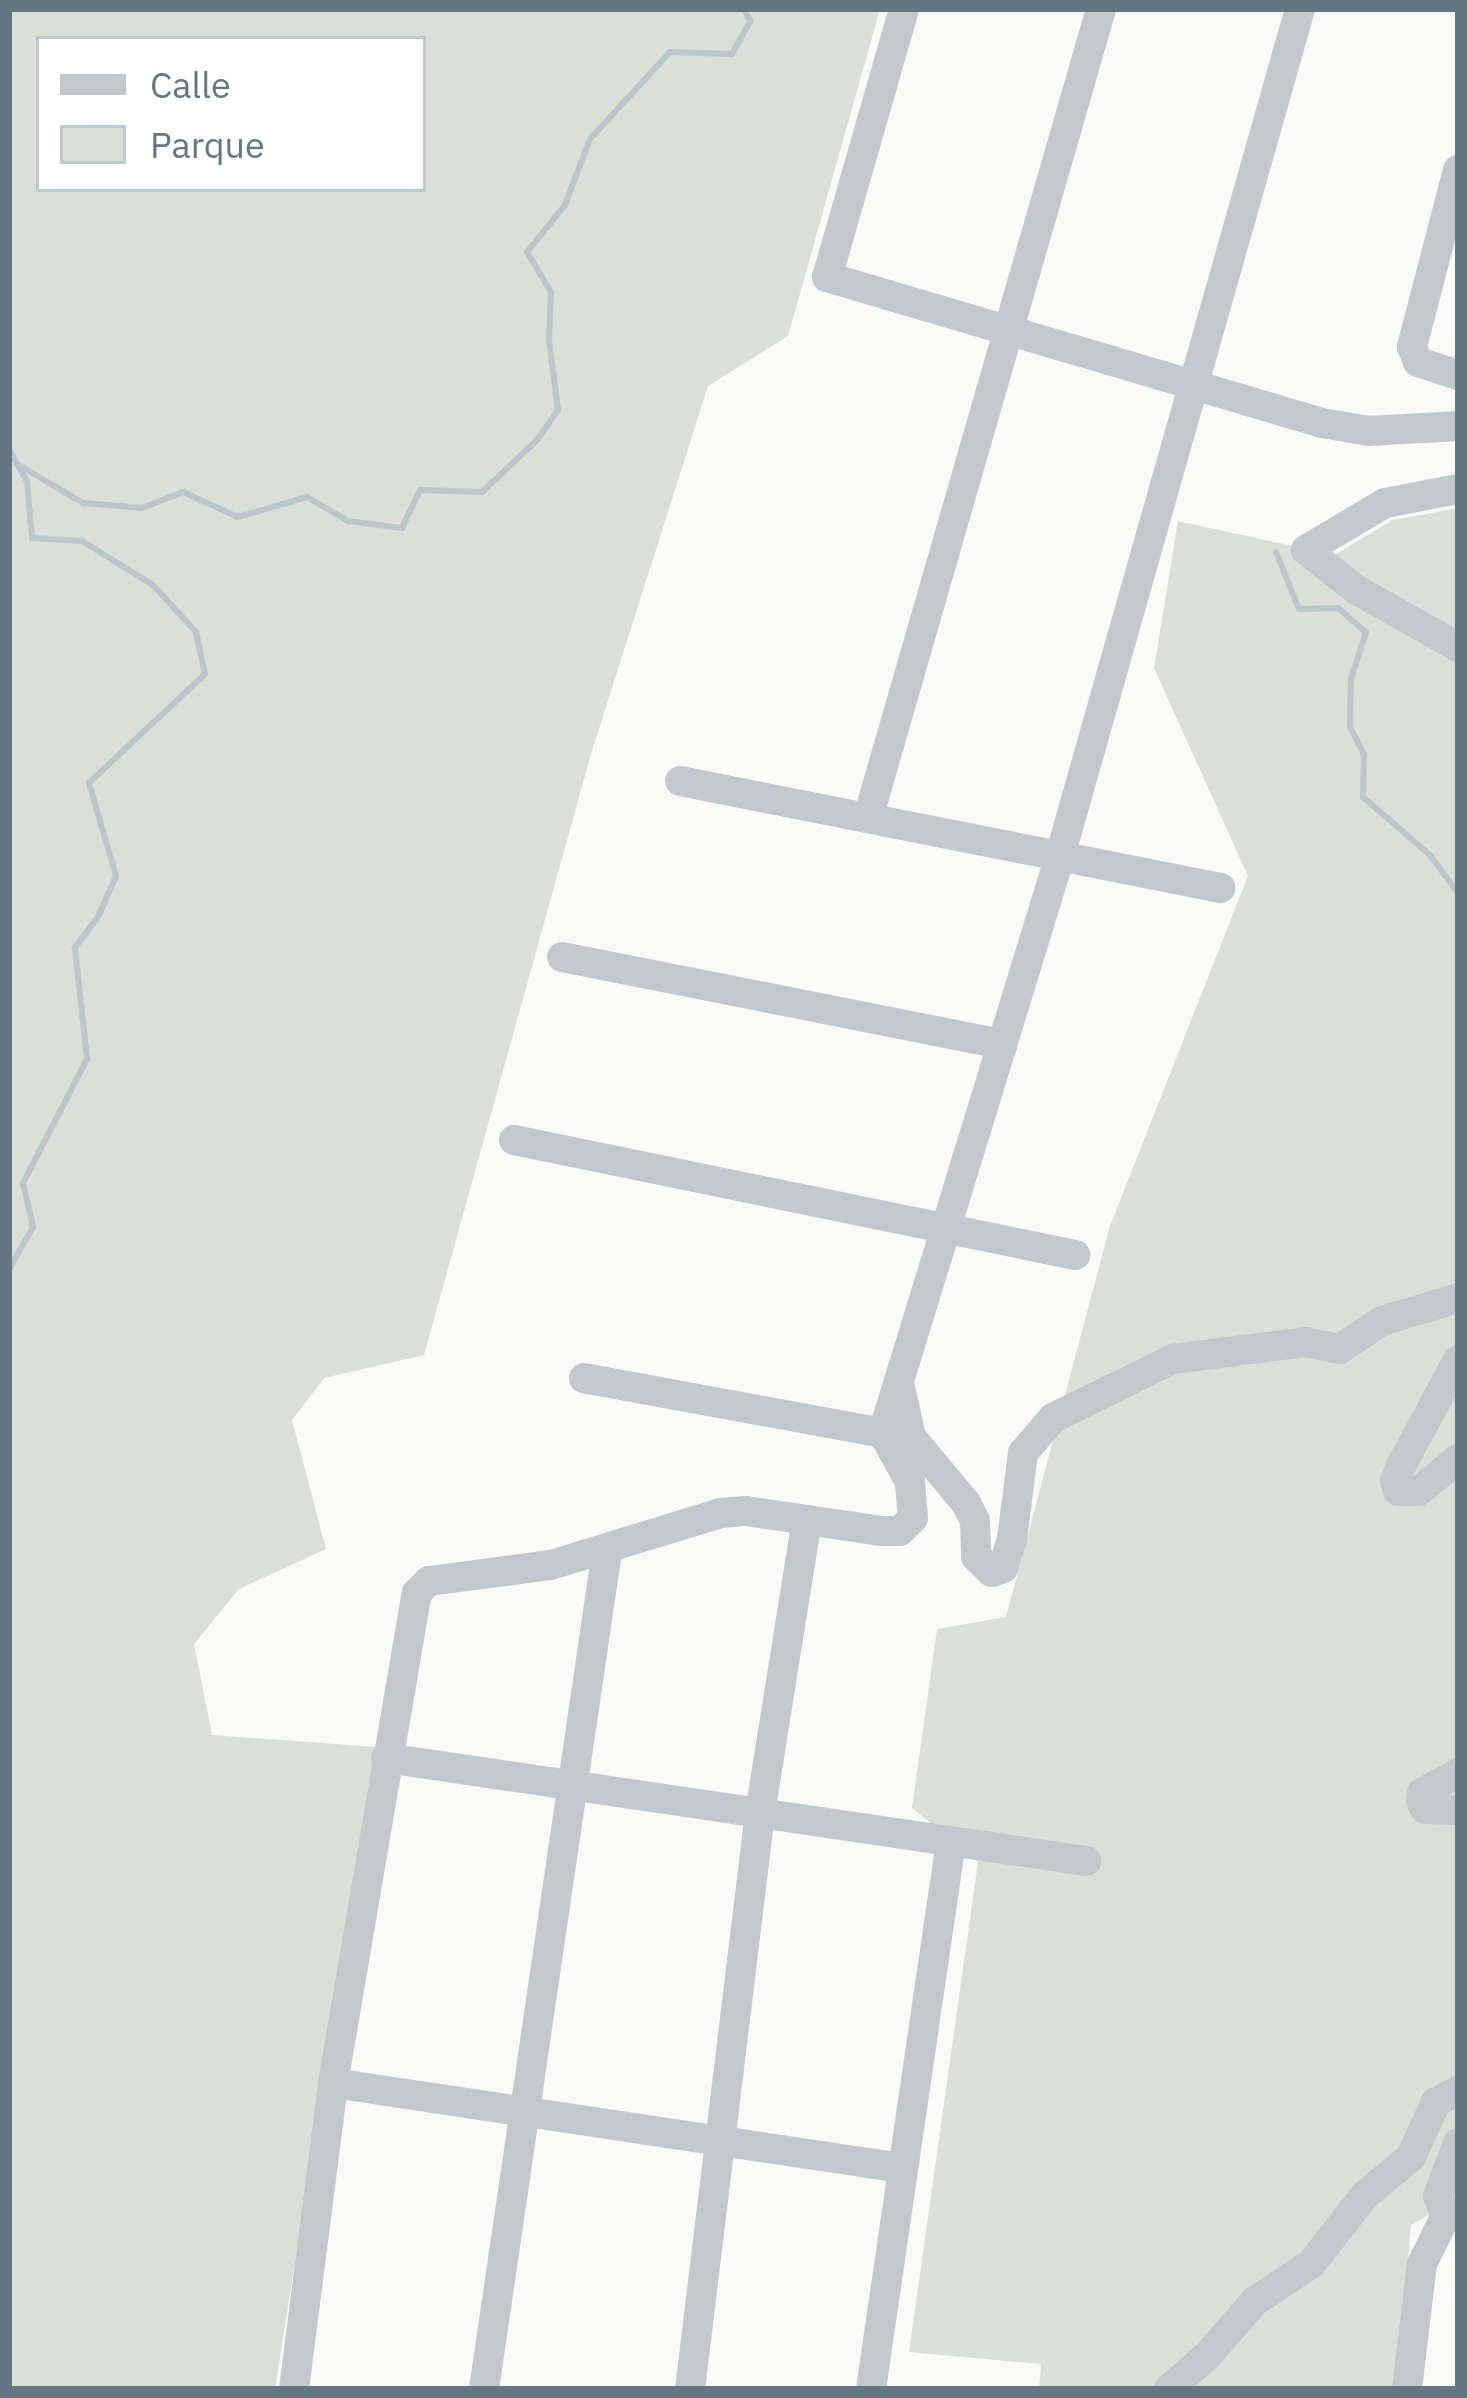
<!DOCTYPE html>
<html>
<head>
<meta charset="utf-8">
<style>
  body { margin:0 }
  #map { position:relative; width:1467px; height:2398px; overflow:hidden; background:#fafaf8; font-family:"IBM Plex Sans",sans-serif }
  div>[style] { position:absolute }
  .green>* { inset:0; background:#dadfd7 }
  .stream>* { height:6px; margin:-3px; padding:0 3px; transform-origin:3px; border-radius:3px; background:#bbc7cb }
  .minor>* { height:30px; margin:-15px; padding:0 15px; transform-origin:15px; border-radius:15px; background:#c3c8cc }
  span { translate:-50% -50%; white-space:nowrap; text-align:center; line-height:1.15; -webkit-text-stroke:12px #fff; paint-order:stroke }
  .frame { position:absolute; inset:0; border:12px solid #657683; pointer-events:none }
  .legend { position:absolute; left:36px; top:36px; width:390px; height:156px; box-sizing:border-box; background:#fff; border:3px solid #c1c8cd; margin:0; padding:15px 21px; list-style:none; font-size:36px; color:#657683 }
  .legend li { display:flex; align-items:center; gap:24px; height:60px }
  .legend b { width:60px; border:3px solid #c1c8cd }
</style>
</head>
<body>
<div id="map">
  <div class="green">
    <i style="clip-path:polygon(evenodd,9px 9px,880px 9px,788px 336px,708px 386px,591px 754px,424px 1355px,324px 1378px,292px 1420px,326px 1549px,239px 1589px,194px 1644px,212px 1735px,376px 1747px,275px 2389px,9px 2389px,9px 9px,39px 39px,423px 39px,423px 189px,39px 189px,39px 39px)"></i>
    <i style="clip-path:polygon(1458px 508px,1458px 2198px,1411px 2225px,1397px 2389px,1039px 2389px,1041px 2364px,909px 2352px,978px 1862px,912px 1808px,937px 1629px,1006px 1617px,1110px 1226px,1248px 876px,1154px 668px,1178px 521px,1334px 555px,1393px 520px)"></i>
  </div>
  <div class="stream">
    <i style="left:9px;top:449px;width:37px;rotate:61deg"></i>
    <i style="left:27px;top:481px;width:57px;rotate:85deg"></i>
    <i style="left:32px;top:538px;width:50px;rotate:3.4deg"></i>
    <i style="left:82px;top:541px;width:84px;rotate:31.8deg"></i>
    <i style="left:153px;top:585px;width:64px;rotate:47.5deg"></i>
    <i style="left:196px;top:632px;width:43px;rotate:77.9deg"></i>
    <i style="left:205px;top:674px;width:159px;rotate:136.8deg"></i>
    <i style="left:89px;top:783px;width:97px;rotate:73.8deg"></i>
    <i style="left:116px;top:876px;width:45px;rotate:113.7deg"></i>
    <i style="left:98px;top:917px;width:39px;rotate:127deg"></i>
    <i style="left:75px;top:948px;width:112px;rotate:83.8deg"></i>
    <i style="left:87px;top:1059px;width:140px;rotate:117.3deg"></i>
    <i style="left:23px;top:1183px;width:45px;rotate:77.2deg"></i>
    <i style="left:33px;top:1227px;width:48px;rotate:119.7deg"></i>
    <i style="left:17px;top:464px;width:77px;rotate:30.6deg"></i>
    <i style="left:83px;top:503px;width:59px;rotate:4.8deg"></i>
    <i style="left:142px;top:508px;width:44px;rotate:-21.3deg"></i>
    <i style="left:183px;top:492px;width:60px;rotate:24.4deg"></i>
    <i style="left:238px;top:517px;width:72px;rotate:-16.2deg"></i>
    <i style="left:307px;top:497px;width:48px;rotate:30.3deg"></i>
    <i style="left:348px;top:521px;width:54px;rotate:7.4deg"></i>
    <i style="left:402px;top:528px;width:42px;rotate:-64.7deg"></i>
    <i style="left:420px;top:490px;width:62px;rotate:1.8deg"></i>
    <i style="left:482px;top:492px;width:76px;rotate:-43.4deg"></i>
    <i style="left:537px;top:440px;width:37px;rotate:-55deg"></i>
    <i style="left:558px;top:410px;width:71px;rotate:-97.3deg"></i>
    <i style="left:549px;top:340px;width:48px;rotate:-87.6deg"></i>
    <i style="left:551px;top:292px;width:47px;rotate:-121deg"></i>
    <i style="left:527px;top:252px;width:60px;rotate:-51deg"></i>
    <i style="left:565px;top:205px;width:71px;rotate:-69.3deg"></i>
    <i style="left:590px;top:139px;width:118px;rotate:-47.4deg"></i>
    <i style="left:670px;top:52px;width:62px;rotate:1.8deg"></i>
    <i style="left:732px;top:54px;width:38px;rotate:-61deg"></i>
    <i style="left:750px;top:21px;width:13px;rotate:-117deg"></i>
    <i style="left:1276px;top:552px;width:61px;rotate:68deg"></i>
    <i style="left:1299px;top:609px;width:39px;rotate:-1deg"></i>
    <i style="left:1338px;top:608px;width:37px;rotate:41deg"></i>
    <i style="left:1366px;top:632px;width:49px;rotate:107.7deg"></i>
    <i style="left:1351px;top:679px;width:48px;rotate:91.2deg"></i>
    <i style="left:1350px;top:727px;width:30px;rotate:63deg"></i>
    <i style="left:1364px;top:754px;width:43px;rotate:91.3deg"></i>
    <i style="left:1363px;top:797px;width:89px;rotate:40.9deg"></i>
    <i style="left:1430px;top:855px;width:47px;rotate:53.6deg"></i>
  </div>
  <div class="minor">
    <i style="left:904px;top:9px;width:279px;rotate:106deg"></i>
    <i style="left:827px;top:277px;width:516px;rotate:16.43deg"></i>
    <i style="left:1322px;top:423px;width:48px;rotate:9.7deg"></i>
    <i style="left:1369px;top:431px;width:89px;rotate:-3.2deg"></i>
    <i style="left:1458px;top:170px;width:183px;rotate:104.6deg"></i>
    <i style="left:1412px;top:347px;width:16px;rotate:68deg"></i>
    <i style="left:1418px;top:362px;width:42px;rotate:18deg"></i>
    <i style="left:1458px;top:489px;width:74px;rotate:169.1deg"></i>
    <i style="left:1385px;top:503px;width:92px;rotate:149.3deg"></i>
    <i style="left:1306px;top:550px;width:63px;rotate:38.5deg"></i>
    <i style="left:1355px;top:589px;width:118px;rotate:29.4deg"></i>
    <i style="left:680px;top:781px;width:551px;rotate:11.19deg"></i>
    <i style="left:868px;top:818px;width:842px;rotate:-73.93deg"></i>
    <i style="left:562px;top:957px;width:449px;rotate:11.2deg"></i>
    <i style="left:514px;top:1140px;width:573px;rotate:11.58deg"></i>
    <i style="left:1458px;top:1360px;width:120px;rotate:118.3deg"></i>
    <i style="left:1401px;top:1466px;width:16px;rotate:112deg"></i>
    <i style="left:1395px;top:1481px;width:10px;rotate:73deg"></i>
    <i style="left:1398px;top:1491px;width:21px"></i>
    <i style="left:1419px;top:1491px;width:50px;rotate:-39.4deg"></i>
    <i style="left:900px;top:1387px;width:51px;rotate:77.6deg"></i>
    <i style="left:911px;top:1437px;width:86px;rotate:50.2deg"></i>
    <i style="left:966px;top:1503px;width:20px;rotate:63deg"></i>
    <i style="left:975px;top:1521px;width:36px;rotate:88deg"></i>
    <i style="left:976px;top:1557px;width:22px;rotate:43deg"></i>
    <i style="left:992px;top:1572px;width:12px;rotate:-20deg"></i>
    <i style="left:1003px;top:1568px;width:30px;rotate:-73deg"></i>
    <i style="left:1012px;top:1539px;width:87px;rotate:-82.7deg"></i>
    <i style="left:1023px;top:1453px;width:46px;rotate:-49.4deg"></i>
    <i style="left:1053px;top:1418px;width:134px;rotate:-26.2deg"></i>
    <i style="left:1173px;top:1359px;width:133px;rotate:-7.3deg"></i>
    <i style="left:1305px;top:1342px;width:36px;rotate:11deg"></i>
    <i style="left:1340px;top:1349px;width:50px;rotate:-33.7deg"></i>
    <i style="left:1382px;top:1321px;width:79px;rotate:-16.8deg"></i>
    <i style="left:883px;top:1433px;width:604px;rotate:-72.95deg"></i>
    <i style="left:1060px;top:856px;width:880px;rotate:-74.18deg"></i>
    <i style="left:386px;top:1758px;width:708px;rotate:8.37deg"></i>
    <i style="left:1458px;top:1773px;width:41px;rotate:150.9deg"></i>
    <i style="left:1422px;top:1793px;width:8px;rotate:97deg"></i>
    <i style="left:1421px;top:1801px;width:9px;rotate:63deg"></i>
    <i style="left:1425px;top:1809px;width:33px;rotate:2deg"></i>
    <i style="left:333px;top:2083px;width:574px;rotate:8.51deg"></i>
    <i style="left:1458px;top:2143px;width:57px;rotate:110.7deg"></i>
    <i style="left:1438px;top:2196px;width:21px;rotate:67deg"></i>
    <i style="left:1446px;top:2215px;width:12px;rotate:9deg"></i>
    <i style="left:294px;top:2389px;width:308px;rotate:-82.7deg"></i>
    <i style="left:333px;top:2083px;width:497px;rotate:-80.3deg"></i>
    <i style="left:417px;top:1593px;width:17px;rotate:-45deg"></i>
    <i style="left:429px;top:1581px;width:123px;rotate:-7.5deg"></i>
    <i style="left:551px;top:1565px;width:178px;rotate:-17deg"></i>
    <i style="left:721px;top:1513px;width:25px;rotate:-5deg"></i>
    <i style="left:746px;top:1511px;width:136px;rotate:8.4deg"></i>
    <i style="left:881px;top:1531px;width:19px"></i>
    <i style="left:900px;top:1531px;width:18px;rotate:-45deg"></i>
    <i style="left:913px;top:1518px;width:36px;rotate:-95deg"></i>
    <i style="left:910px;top:1482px;width:56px;rotate:-118.9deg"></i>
    <i style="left:883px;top:1433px;width:304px;rotate:-169.6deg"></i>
    <i style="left:484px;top:2389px;width:847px;rotate:-81.65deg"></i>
    <i style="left:690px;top:2389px;width:580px;rotate:-83.07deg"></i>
    <i style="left:760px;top:1813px;width:297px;rotate:-80.9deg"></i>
    <i style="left:871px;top:2389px;width:554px;rotate:-81.69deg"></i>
    <i style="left:1169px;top:2389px;width:50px;rotate:-41deg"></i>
    <i style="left:1207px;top:2356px;width:73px;rotate:-48.9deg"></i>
    <i style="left:1255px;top:2301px;width:67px;rotate:-33.5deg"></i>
    <i style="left:1311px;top:2264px;width:88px;rotate:-52deg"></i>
    <i style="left:1365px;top:2195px;width:60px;rotate:-39.6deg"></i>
    <i style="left:1411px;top:2157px;width:60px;rotate:-65.6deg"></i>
    <i style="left:1436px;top:2102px;width:25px;rotate:-27deg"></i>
    <i style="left:1407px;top:2389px;width:126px;rotate:-83.2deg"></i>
    <i style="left:1422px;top:2264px;width:55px;rotate:-63.9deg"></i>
  </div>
  <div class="frame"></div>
  <ul class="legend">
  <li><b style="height:15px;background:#c3c8cc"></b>Calle</li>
  <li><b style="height:33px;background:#dadfd7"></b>Parque</li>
  </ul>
</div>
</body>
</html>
